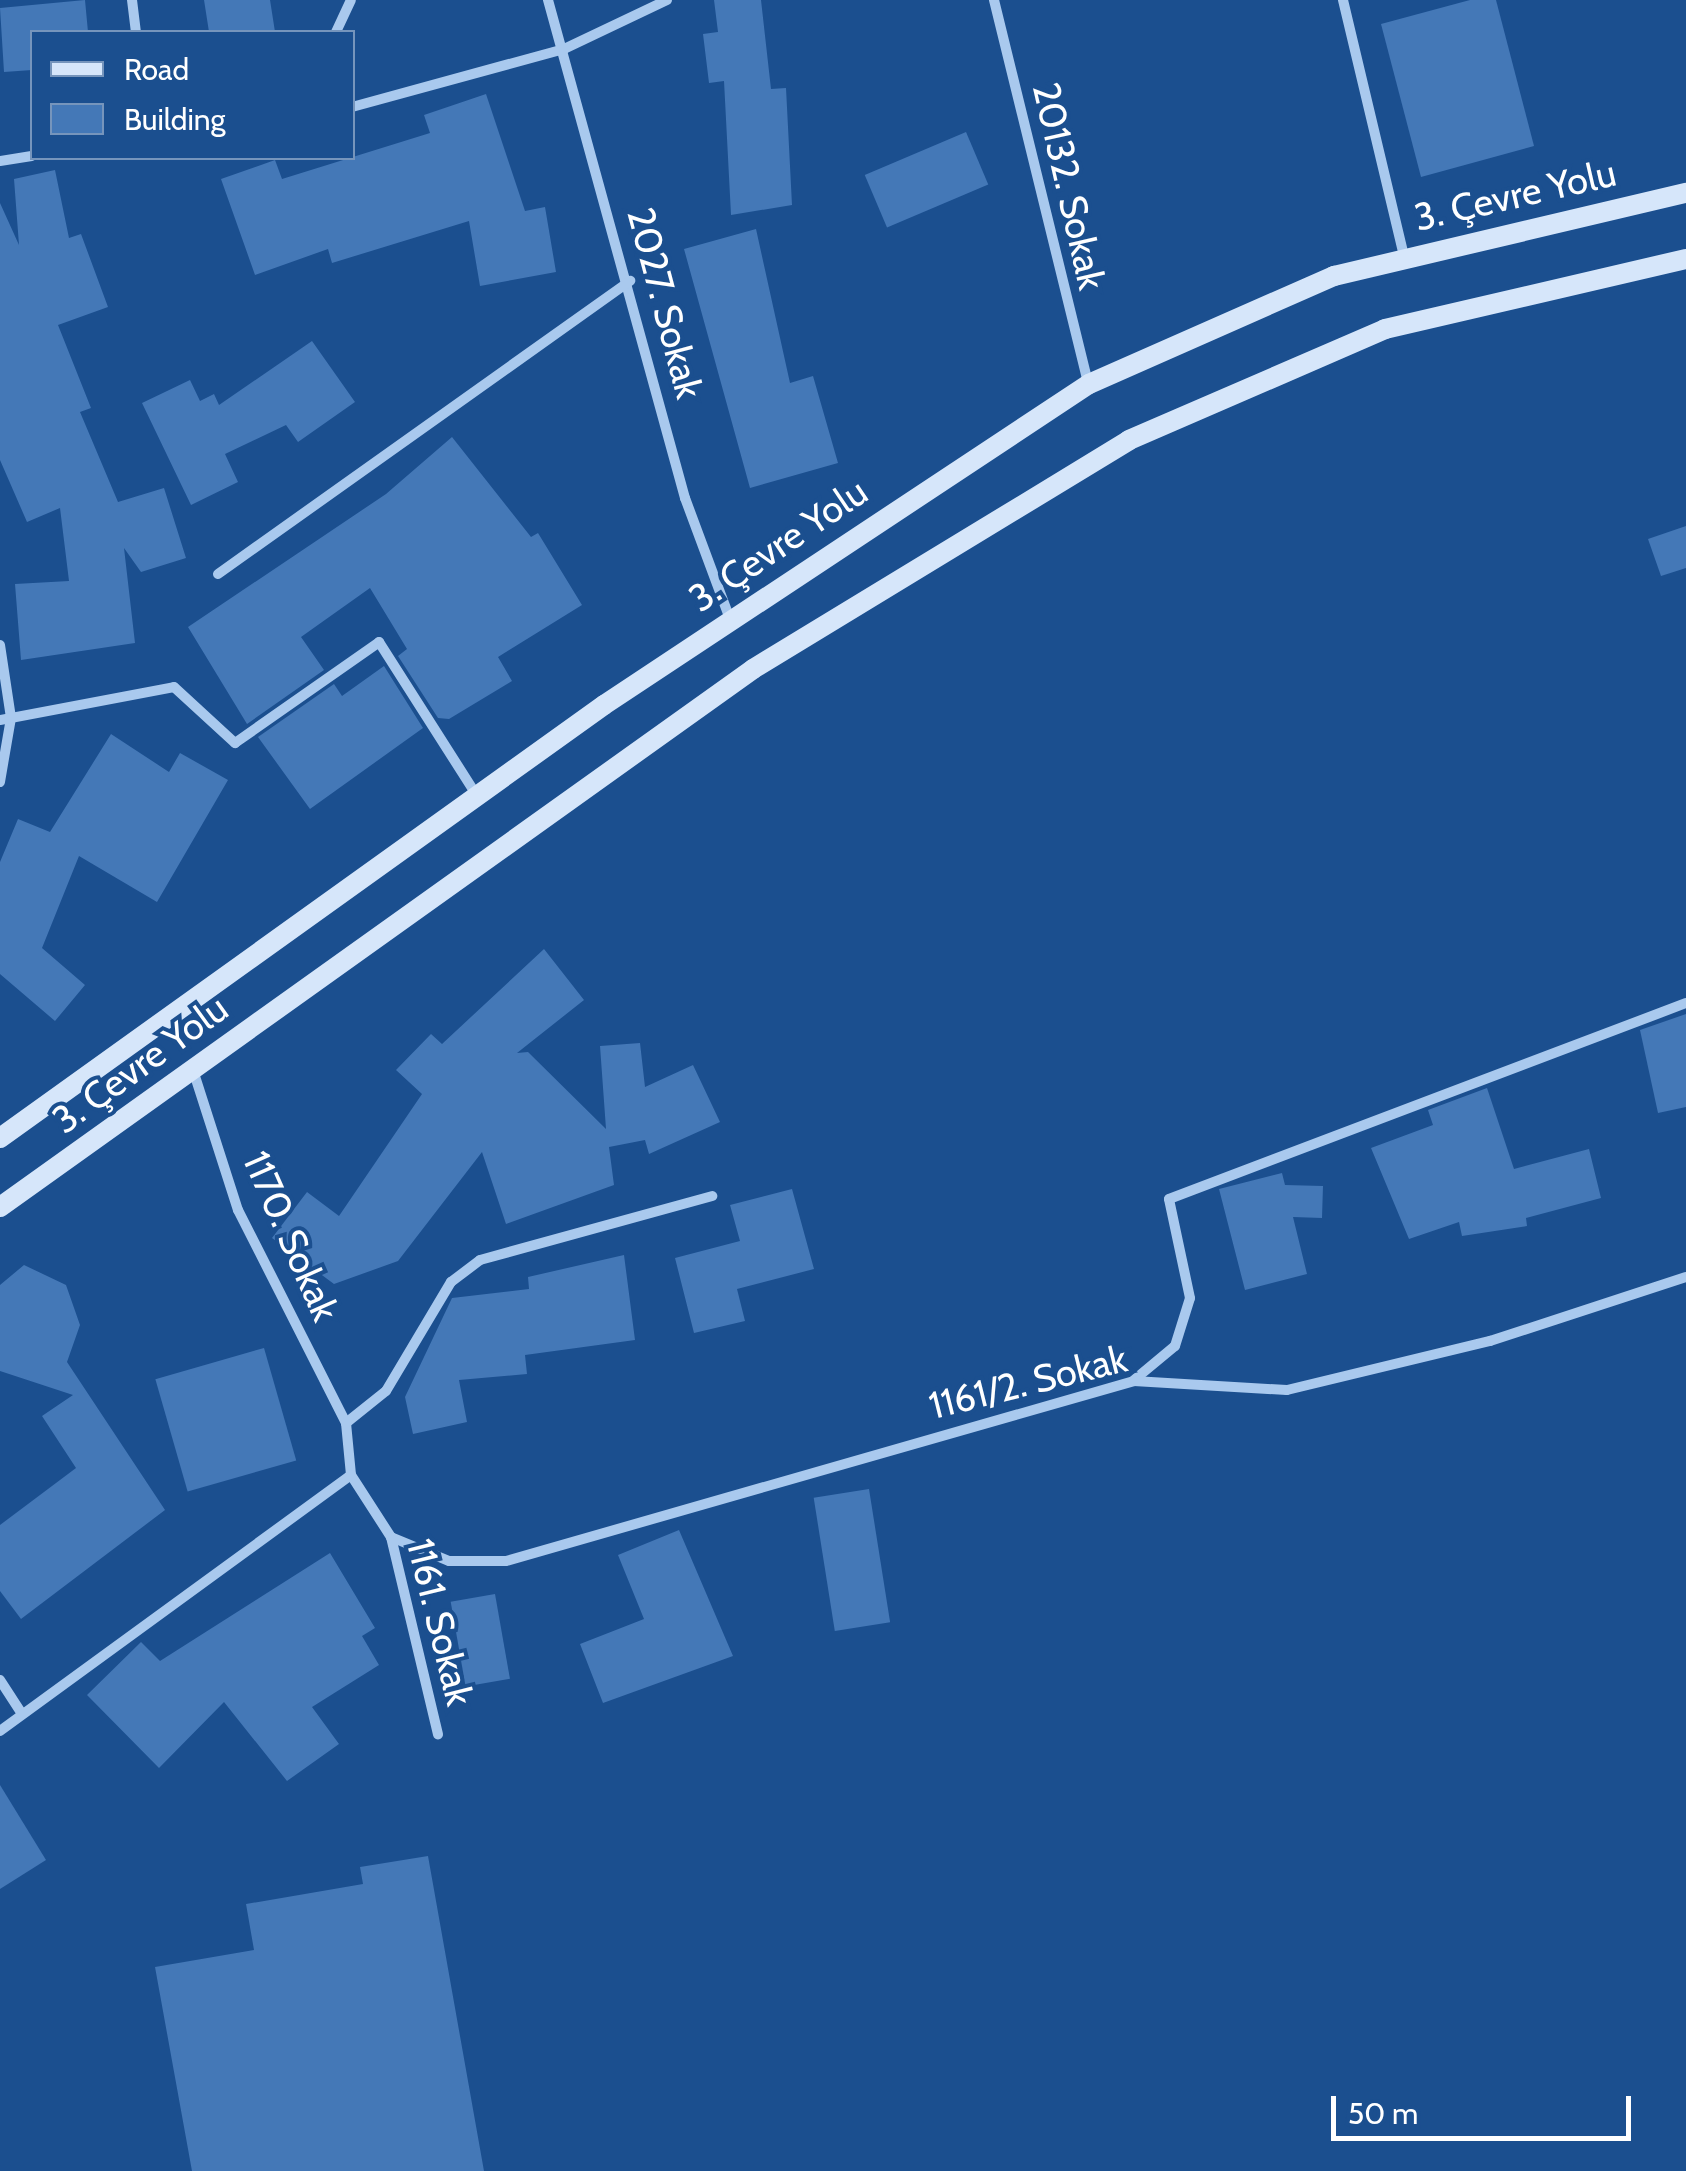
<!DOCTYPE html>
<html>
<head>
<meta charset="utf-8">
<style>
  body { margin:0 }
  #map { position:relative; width:1686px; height:2171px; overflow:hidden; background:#1b4f8f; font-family:Cabin,sans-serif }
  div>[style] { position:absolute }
  .building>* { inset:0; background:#4478b7; transform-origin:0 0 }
  .minor>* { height:10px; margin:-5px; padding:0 5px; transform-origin:5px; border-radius:5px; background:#a9c9ee }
  .secondary>* { height:20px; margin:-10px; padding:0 10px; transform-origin:10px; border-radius:10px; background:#d6e6fa }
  span { translate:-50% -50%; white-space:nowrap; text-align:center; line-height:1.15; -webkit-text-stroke:8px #1b4f8f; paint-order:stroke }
  .street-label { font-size:38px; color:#fff }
  .legend { position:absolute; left:30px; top:30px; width:325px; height:130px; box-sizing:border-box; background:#1b4f8f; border:2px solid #7695bc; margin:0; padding:12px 18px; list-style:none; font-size:30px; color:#fff }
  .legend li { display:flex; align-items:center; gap:20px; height:50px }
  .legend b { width:50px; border:2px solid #7695bc }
  .scale { position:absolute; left:1331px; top:2096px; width:300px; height:45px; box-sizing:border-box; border:5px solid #fff; border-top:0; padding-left:12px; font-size:30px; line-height:35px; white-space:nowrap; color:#fff; -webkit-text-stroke:8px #1b4f8f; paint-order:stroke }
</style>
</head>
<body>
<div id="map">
  <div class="building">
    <i style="clip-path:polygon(85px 0,88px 32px,32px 32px,32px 70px,4px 72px,0 8px)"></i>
    <i style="clip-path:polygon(204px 0,270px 0,275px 32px,209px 32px)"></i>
    <i style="clip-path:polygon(714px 0,761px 0,771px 89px,786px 88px,792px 205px,731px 215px,724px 81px,709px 83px,703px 34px,718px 32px)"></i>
    <i style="clip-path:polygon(1470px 0,1496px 0,1534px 146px,1421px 177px,1381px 24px)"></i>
    <i style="clip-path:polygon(486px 94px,525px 211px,545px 207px,556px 272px,480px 286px,469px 221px,332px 263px,328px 249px,255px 275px,221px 179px,275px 160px,282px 179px,430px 133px,424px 115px)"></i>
    <i style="left:966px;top:132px;width:57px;height:110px;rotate:67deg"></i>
    <i style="clip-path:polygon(55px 170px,69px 238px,81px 234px,108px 307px,58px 325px,91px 408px,80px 412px,118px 502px,164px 488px,186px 558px,141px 572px,124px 548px,135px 643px,21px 660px,15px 584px,69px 581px,60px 508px,27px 522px,0 460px,0 203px,19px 245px,14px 179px)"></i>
    <i style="clip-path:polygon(756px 229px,790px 383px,813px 376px,838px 463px,750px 488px,684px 249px)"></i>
    <i style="clip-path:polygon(312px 341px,355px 402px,298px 442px,286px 425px,225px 454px,238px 482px,191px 505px,142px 403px,190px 380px,200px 401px,214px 394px,219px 405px)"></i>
    <i style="clip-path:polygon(452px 437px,531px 537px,538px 533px,582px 605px,498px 657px,512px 681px,449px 719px,438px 718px,398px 656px,407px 649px,370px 588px,301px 637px,324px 670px,247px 724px,188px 627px,386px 494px)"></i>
    <i style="clip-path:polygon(1686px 526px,1686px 568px,1661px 576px,1648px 539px)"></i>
    <i style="clip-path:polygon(384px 666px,423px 728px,310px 809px,258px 737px,334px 684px,342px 696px)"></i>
    <i style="clip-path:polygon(111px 734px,169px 772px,180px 753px,228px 780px,157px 902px,79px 856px,42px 948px,85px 985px,55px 1021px,0 974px,0 862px,18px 819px,50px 832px)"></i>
    <i style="clip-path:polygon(544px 949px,584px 1000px,517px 1053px,528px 1052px,606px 1129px,600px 1046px,640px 1043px,645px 1087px,693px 1065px,720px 1122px,649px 1154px,645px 1140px,609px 1147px,614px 1185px,506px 1224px,482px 1152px,398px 1261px,334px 1284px,272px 1238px,307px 1192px,339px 1216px,422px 1094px,396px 1070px,431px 1034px,442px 1044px)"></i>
    <i style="clip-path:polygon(1686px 1014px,1686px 1107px,1658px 1113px,1640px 1030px)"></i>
    <i style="clip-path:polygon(1487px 1088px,1514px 1169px,1589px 1149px,1601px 1198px,1526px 1218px,1527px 1226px,1462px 1236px,1459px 1222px,1409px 1239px,1371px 1148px,1433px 1125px,1428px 1110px)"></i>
    <i style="clip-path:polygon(1282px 1173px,1285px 1185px,1323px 1186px,1322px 1218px,1293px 1217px,1307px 1274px,1245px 1290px,1219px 1189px)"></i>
    <i style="clip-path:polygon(792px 1189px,814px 1269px,737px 1289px,745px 1321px,694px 1333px,675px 1258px,740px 1241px,730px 1205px)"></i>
    <i style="clip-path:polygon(624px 1255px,635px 1340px,525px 1355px,527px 1374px,459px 1380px,467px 1422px,413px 1434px,405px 1397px,452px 1298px,529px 1289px,528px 1277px)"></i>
    <i style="clip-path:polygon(24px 1265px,66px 1285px,80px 1325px,67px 1362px,165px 1510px,21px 1619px,0 1591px,0 1525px,76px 1468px,42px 1416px,73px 1395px,0 1371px,0 1285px)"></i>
    <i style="left:264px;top:1348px;width:117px;height:113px;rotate:74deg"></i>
    <i style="left:869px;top:1489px;width:135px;height:56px;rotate:81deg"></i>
    <i style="clip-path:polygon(679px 1530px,733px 1656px,603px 1703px,580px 1644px,644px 1619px,618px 1555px)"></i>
    <i style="clip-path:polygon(330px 1553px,375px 1628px,362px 1636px,379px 1665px,312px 1707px,339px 1744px,287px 1781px,224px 1702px,159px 1768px,87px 1695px,141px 1642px,160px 1661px)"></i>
    <i style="left:495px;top:1594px;width:86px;height:45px;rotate:80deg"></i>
    <i style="clip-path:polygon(0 1785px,46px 1860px,0 1889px)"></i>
    <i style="clip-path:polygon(428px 1856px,484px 2171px,192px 2171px,155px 1967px,254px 1950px,246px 1904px,363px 1884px,360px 1867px)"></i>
  </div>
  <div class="minor">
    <i style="left:132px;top:0;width:32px;rotate:83deg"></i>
    <i style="left:548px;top:0;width:517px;rotate:74.62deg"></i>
    <i style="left:685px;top:498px;width:129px;rotate:69.6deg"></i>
    <i style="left:994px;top:0;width:394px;rotate:76.2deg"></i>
    <i style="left:1343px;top:0;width:263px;rotate:76.6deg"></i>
    <i style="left:336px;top:32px;width:35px;rotate:-65deg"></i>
    <i style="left:352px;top:107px;width:220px;rotate:-15.3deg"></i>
    <i style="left:564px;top:49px;width:114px;rotate:-25.4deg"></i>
    <i style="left:0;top:161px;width:32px;rotate:-9deg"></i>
    <i style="left:218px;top:574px;width:506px;rotate:-35.42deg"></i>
    <i style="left:0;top:645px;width:74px;rotate:81.4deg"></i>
    <i style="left:11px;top:718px;width:65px;rotate:99.8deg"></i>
    <i style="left:0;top:720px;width:177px;rotate:-10.7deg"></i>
    <i style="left:174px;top:687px;width:83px;rotate:42.6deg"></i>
    <i style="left:235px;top:743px;width:176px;rotate:-35deg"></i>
    <i style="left:379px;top:642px;width:183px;rotate:57.5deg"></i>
    <i style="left:193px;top:1070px;width:147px;rotate:72.2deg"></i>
    <i style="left:238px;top:1210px;width:239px;rotate:63.1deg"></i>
    <i style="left:346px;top:1423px;width:52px;rotate:84.5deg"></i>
    <i style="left:351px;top:1475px;width:74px;rotate:57.2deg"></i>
    <i style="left:391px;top:1537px;width:203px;rotate:76.6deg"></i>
    <i style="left:1134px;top:1380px;width:53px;rotate:-39.7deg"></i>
    <i style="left:1175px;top:1346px;width:50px;rotate:-72.6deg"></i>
    <i style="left:1190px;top:1298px;width:101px;rotate:-102deg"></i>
    <i style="left:1169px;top:1199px;width:553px;rotate:-20.76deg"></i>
    <i style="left:346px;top:1423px;width:51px;rotate:-38.7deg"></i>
    <i style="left:386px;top:1391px;width:127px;rotate:-59.2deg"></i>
    <i style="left:451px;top:1282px;width:36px;rotate:-37deg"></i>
    <i style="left:480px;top:1260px;width:241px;rotate:-15.4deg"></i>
    <i style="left:391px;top:1537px;width:63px;rotate:22.5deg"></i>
    <i style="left:449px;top:1561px;width:57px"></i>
    <i style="left:506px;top:1561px;width:653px;rotate:-15.99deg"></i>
    <i style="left:1134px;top:1381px;width:153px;rotate:3.4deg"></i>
    <i style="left:1287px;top:1390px;width:209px;rotate:-13.6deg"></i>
    <i style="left:1490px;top:1341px;width:206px;rotate:-18.1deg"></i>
    <i style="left:0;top:1680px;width:40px;rotate:57.1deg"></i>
    <i style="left:0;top:1731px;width:434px;rotate:-36.1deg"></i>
  </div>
  <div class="secondary">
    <i style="left:0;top:1138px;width:743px;rotate:-35.64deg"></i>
    <i style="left:604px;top:705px;width:582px;rotate:-33.5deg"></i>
    <i style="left:1089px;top:384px;width:268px;rotate:-23.8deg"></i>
    <i style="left:1334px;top:276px;width:362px;rotate:-13.3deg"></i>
    <i style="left:0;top:1207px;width:925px;rotate:-35.54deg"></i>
    <i style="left:753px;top:669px;width:440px;rotate:-31.3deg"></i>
    <i style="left:1129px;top:440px;width:279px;rotate:-23.4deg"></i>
    <i style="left:1385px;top:329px;width:309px;rotate:-13.1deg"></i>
  </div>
  <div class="street-label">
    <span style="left:1069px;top:186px;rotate:77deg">20132. Sokak</span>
    <span style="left:1515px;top:195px;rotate:-13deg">3. Çevre Yolu</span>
    <span style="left:665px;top:303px;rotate:75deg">2027. Sokak</span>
    <span style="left:778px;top:545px;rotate:-34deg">3. Çevre Yolu</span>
    <span style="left:140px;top:1064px;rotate:-36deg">3. Çevre Yolu</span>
    <span style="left:291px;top:1236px;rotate:66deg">1170. Sokak</span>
    <span style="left:1028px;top:1382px;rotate:-14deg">1161/2. Sokak</span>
    <span style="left:440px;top:1622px;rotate:76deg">1161. Sokak</span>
  </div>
  <ul class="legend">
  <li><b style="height:12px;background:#d6e6fa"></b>Road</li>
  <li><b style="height:28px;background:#4478b7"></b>Building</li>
  </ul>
  <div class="scale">50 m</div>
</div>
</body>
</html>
